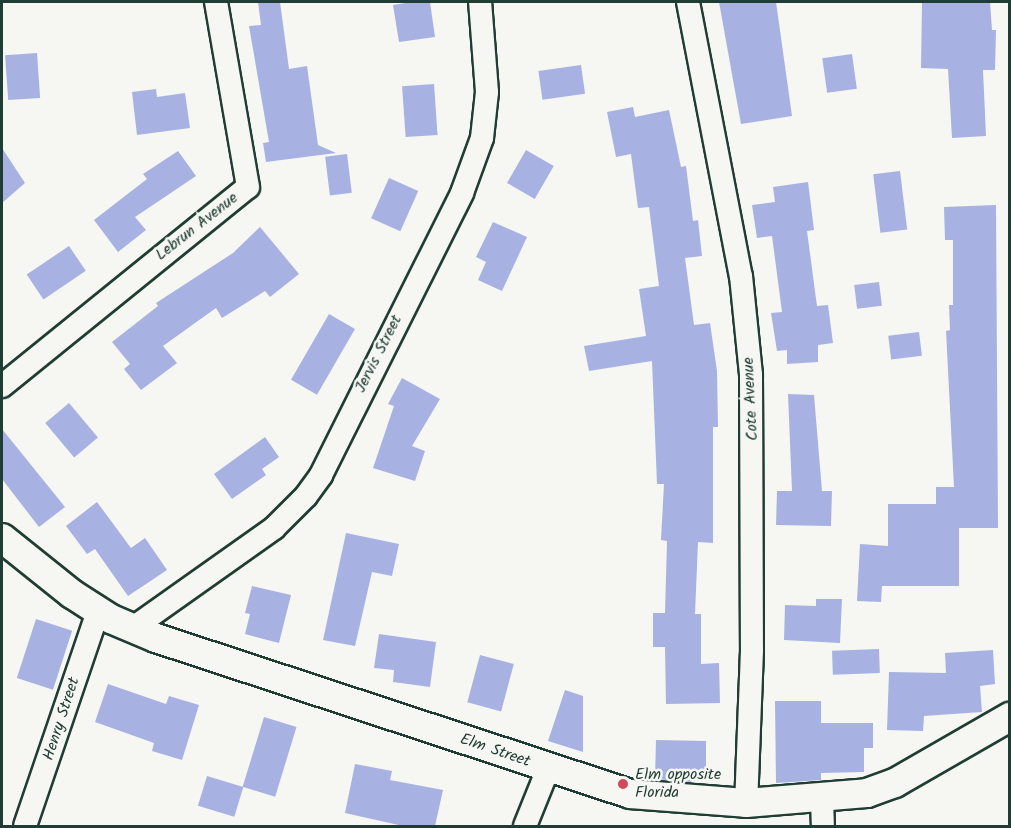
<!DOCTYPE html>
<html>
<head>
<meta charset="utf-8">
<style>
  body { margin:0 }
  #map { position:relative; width:1011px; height:828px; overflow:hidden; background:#f6f6f2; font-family:Kalam,sans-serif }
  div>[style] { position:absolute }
  .building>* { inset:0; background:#a8b2e2; transform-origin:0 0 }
  .roads { filter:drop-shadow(2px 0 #1f3d34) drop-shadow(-2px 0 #1f3d34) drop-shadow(0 2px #1f3d34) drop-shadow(0 -2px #1f3d34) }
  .minor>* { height:22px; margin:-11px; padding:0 11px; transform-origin:11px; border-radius:11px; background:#f6f6f2 }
  .tertiary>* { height:28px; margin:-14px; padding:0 14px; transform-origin:14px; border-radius:14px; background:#f6f6f2 }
  .dots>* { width:16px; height:16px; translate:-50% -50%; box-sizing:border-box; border:3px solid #f6f6f2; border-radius:50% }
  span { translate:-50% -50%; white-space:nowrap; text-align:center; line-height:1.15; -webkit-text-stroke:5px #f6f6f2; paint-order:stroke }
  .street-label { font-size:16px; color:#1f3d34 }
  .poi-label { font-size:16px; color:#1f3d34 }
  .left { translate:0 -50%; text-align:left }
  .frame { position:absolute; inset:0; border:3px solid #1f3d34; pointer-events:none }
</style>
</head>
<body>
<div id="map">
  <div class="building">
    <i style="clip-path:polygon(258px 2px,280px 2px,289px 69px,307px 66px,318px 145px,336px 153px,266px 162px,263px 143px,269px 142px,249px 26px,261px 25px)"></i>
    <i style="clip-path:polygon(412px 2px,430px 2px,435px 37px,399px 42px,393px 5px)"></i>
    <i style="clip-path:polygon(719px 2px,776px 2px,792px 116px,741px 124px)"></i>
    <i style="clip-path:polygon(922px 2px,990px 2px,992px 30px,996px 30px,995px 70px,983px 70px,986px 136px,952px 138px,948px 69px,921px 68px)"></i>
    <i style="left:37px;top:53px;width:45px;height:32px;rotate:86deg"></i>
    <i style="left:852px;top:54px;width:35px;height:30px;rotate:82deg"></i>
    <i style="left:581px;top:65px;width:29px;height:43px;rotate:82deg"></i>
    <i style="left:434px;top:84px;width:51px;height:32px;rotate:86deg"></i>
    <i style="clip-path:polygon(156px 89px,157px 97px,185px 93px,190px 128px,137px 135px,132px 92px)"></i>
    <i style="clip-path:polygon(633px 107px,635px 117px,669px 110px,681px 167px,686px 166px,693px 221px,698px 220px,702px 256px,685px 258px,694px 325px,710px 323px,717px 371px,718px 427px,713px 427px,713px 543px,698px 542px,695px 614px,701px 614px,701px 664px,719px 663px,720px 703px,666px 704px,665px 647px,653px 647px,653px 613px,665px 613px,667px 541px,661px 540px,664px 484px,657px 484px,652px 361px,589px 371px,584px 346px,646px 336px,639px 289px,659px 286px,649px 207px,638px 208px,631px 154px,616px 157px,607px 112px)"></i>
    <i style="clip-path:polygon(2px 148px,25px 183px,2px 203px)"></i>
    <i style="left:526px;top:150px;width:32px;height:38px;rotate:30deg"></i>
    <i style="clip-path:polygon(178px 151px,196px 176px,135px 217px,146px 230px,118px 252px,94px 220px,147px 179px,143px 174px)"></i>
    <i style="left:347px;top:154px;width:39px;height:22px;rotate:83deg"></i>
    <i style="left:900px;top:171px;width:59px;height:27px;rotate:83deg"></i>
    <i style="left:389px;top:178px;width:32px;height:44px;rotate:24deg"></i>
    <i style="clip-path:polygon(808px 182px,814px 230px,807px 231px,817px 306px,828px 305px,833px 343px,818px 345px,818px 362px,787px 364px,787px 350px,777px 351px,771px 313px,782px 312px,772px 236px,757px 238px,752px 205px,775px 202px,773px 187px)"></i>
    <i style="clip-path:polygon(996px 205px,998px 528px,959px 528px,959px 586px,882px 586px,881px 602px,857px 601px,860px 544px,888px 546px,888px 504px,936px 504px,936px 487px,954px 487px,946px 331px,950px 330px,949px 305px,953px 305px,953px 240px,945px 240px,944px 207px)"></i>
    <i style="clip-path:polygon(493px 222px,527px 237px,502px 291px,478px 280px,486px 262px,476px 257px)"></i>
    <i style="clip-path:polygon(260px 227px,299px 274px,270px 297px,265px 291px,222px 318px,216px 308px,163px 346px,177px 363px,141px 390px,124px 369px,130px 364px,112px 342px,158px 306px,156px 303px,233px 253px)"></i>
    <i style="left:69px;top:246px;width:30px;height:51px;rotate:56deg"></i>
    <i style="left:879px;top:282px;width:24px;height:25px;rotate:83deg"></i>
    <i style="left:329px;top:314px;width:30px;height:76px;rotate:30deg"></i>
    <i style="left:919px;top:332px;width:24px;height:31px;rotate:83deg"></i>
    <i style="clip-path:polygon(402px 378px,440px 399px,412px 446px,425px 451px,415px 481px,373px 468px,394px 406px,388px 404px)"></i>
    <i style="clip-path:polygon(788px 394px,814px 395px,822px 491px,832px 491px,831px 526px,776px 525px,777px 491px,792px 491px)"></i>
    <i style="left:69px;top:403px;width:45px;height:31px;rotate:50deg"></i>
    <i style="clip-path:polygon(2px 429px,65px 507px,39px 527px,2px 479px)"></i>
    <i style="clip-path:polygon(265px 437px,279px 457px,262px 469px,266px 475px,232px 499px,214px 474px)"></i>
    <i style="clip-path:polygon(97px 502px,131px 548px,145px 538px,167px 570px,128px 596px,95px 549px,87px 554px,66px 526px)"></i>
    <i style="clip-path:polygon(346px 533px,399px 544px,392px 576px,372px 572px,355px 646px,323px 640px)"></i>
    <i style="clip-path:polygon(252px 586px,291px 595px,279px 643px,245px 634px,250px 614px,245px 613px)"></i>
    <i style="clip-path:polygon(816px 599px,842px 599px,840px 643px,784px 640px,785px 605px,816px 606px)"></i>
    <i style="left:36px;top:619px;width:38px;height:62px;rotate:18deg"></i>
    <i style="clip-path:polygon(379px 634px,436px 642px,430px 687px,393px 682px,394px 670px,374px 668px)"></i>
    <i style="left:879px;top:649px;width:24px;height:47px;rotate:88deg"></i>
    <i style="clip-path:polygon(993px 650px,995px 684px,980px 686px,982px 712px,924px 716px,923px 731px,887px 730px,889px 672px,946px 673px,945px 653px)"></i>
    <i style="left:480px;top:655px;width:35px;height:49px;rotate:15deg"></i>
    <i style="clip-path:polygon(108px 684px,166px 704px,169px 696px,199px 705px,182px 760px,152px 751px,154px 743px,95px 722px)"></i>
    <i style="clip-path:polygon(565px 690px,583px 696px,583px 752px,548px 741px)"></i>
    <i style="clip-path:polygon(775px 701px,821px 701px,821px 723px,873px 723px,873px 748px,864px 748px,864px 772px,821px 773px,821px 780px,776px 783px)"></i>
    <i style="left:264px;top:717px;width:34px;height:73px;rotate:17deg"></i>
    <i style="clip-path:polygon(656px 740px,706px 741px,706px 775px,692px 774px,691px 782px,655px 779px)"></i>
    <i style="clip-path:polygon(355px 764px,392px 771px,390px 780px,443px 790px,435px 826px,403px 826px,345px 813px)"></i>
    <i style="left:207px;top:776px;width:38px;height:31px;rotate:17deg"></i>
  </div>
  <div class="roads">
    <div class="minor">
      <i style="left:688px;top:2px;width:279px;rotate:79.1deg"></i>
      <i style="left:741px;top:276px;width:100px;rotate:84.2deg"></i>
      <i style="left:751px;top:375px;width:275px;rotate:89.8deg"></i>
      <i style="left:752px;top:650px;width:153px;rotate:92.2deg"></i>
      <i style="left:2px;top:386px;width:316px;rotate:-39deg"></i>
      <i style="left:248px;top:187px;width:188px;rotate:-99.8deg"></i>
      <i style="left:133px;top:628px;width:173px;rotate:-35.3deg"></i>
      <i style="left:274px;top:528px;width:45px;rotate:-45deg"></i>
      <i style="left:306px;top:496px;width:26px;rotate:-54deg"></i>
      <i style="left:321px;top:475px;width:315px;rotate:-63.4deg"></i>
      <i style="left:462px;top:193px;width:59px;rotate:-70deg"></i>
      <i style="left:482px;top:138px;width:46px;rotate:-83.8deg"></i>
      <i style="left:487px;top:92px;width:90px;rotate:-94.4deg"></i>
      <i style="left:822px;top:800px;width:26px;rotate:88deg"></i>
      <i style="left:25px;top:826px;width:227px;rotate:-71.2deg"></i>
      <i style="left:525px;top:826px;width:61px;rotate:-68deg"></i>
    </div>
    <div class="tertiary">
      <i style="left:2px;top:538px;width:90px;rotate:38.7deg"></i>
      <i style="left:72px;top:594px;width:46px;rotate:32.7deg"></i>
      <i style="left:111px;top:619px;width:49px;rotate:22.9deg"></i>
      <i style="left:156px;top:638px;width:499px;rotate:18.2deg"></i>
      <i style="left:630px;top:794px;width:116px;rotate:4.4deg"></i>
      <i style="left:746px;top:803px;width:121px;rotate:-4.7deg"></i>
      <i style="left:867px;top:793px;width:30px;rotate:-20deg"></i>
      <i style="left:895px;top:783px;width:133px;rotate:-29.9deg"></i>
    </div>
  </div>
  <div class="dots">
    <i style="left:623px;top:784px;background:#d1495b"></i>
  </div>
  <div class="street-label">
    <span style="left:197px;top:227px;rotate:-38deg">Lebrun Avenue</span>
    <span style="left:379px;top:354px;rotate:-63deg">Jervis Street</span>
    <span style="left:751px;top:399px;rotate:-93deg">Cote Avenue</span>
    <span style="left:62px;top:719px;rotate:-72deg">Henry Street</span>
    <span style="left:495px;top:751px;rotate:19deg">Elm Street</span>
  </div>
  <div class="poi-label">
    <span class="left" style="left:635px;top:784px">Elm opposite<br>Florida</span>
  </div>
  <div class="frame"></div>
</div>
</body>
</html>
